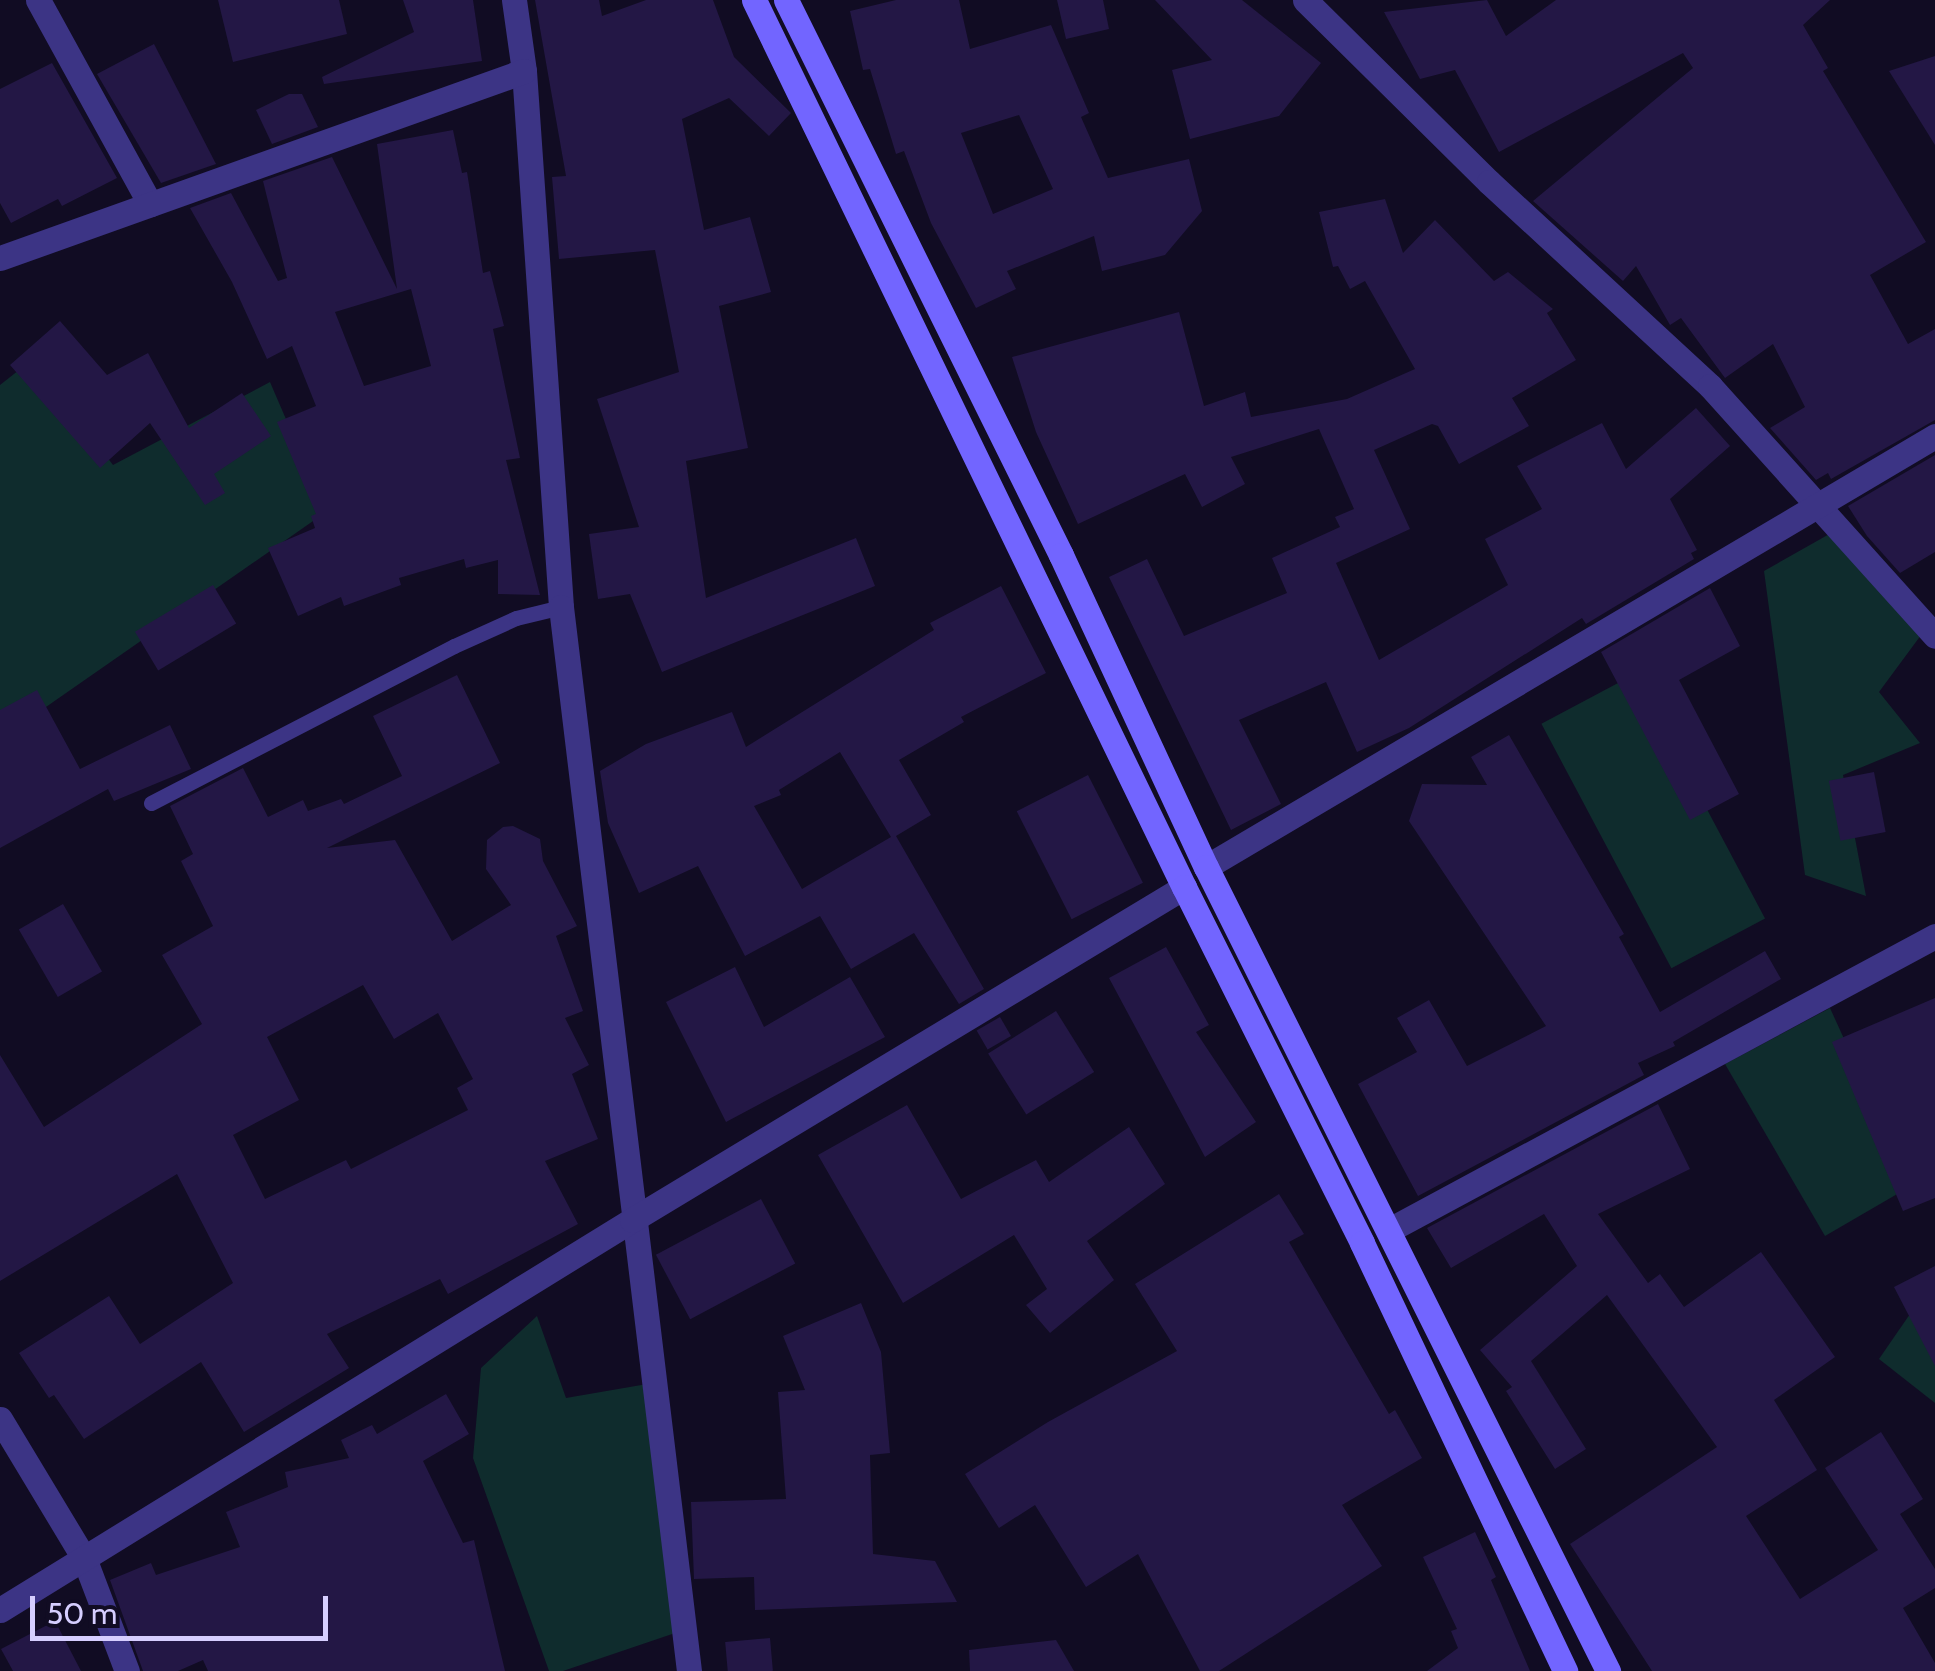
<!DOCTYPE html>
<html>
<head>
<meta charset="utf-8">
<style>
  body { margin:0 }
  #map { position:relative; width:1935px; height:1671px; overflow:hidden; background:#110c23; font-family:Cabin,sans-serif }
  div>[style] { position:absolute }
  .green>* { inset:0; background:#0f2c2d; transform-origin:0 0 }
  .building>* { inset:0; background:#231745; transform-origin:0 0 }
  .lane>* { height:15px; margin:-7.5px; padding:0 7.5px; transform-origin:7.5px; border-radius:7.5px; background:#3c3485 }
  .street>* { height:25px; margin:-12.5px; padding:0 12.5px; transform-origin:12.5px; border-radius:12.5px; background:#3c3485 }
  .secondary>* { height:25px; margin:-12.5px; padding:0 12.5px; transform-origin:12.5px; border-radius:12.5px; background:#7265ff }
  span { translate:-50% -50%; white-space:nowrap; text-align:center; line-height:1.15; -webkit-text-stroke:9px #110c23; paint-order:stroke }
  .scale { position:absolute; left:30px; top:1596px; width:298px; height:45px; box-sizing:border-box; border:5px solid #d6ceff; border-top:0; padding-left:12px; font-size:30px; line-height:35px; white-space:nowrap; color:#d6ceff; -webkit-text-stroke:8px #110c23; paint-order:stroke }
</style>
</head>
<body>
<div id="map">
  <div class="green">
    <i style="clip-path:polygon(33px 359px,113px 465px,270px 382px,326px 512px,0 739px,0 385px)"></i>
    <i style="clip-path:polygon(1840px 528px,1927px 627px,1879px 692px,1920px 743px,1843px 775px,1866px 896px,1805px 875px,1764px 571px)"></i>
    <i style="left:1635px;top:674px;width:277px;height:106px;rotate:62deg"></i>
    <i style="clip-path:polygon(1830px 1008px,1911px 1186px,1825px 1236px,1725px 1064px)"></i>
    <i style="clip-path:polygon(1921px 1298px,1935px 1311px,1935px 1403px,1879px 1359px)"></i>
    <i style="clip-path:polygon(537px 1316px,566px 1398px,653px 1383px,684px 1630px,563px 1671px,549px 1671px,473px 1458px,481px 1368px)"></i>
  </div>
  <div class="building">
    <i style="clip-path:polygon(218px 0,339px 0,347px 34px,233px 62px)"></i>
    <i style="clip-path:polygon(403px 0,473px 0,482px 61px,324px 84px,322px 77px,414px 32px)"></i>
    <i style="clip-path:polygon(535px 0,599px 0,602px 16px,646px 0,713px 0,734px 57px,791px 113px,769px 136px,729px 98px,682px 119px,704px 230px,750px 217px,771px 292px,719px 306px,748px 448px,686px 461px,706px 598px,856px 538px,875px 586px,662px 672px,630px 594px,598px 599px,589px 534px,639px 527px,597px 399px,679px 372px,655px 250px,559px 259px,552px 177px,566px 176px)"></i>
    <i style="clip-path:polygon(evenodd,896px 0,959px 0,970px 49px,1051px 25px,1089px 113px,1081px 117px,1108px 178px,1189px 159px,1202px 211px,1165px 255px,1102px 271px,1094px 236px,1007px 271px,1016px 289px,976px 308px,931px 223px,904px 151px,896px 154px,870px 69px,863px 70px,850px 11px,896px 0,1019px 115px,1053px 189px,993px 214px,961px 133px,1019px 115px)"></i>
    <i style="clip-path:polygon(1057px 0,1103px 0,1109px 29px,1066px 39px)"></i>
    <i style="clip-path:polygon(1155px 0,1242px 0,1321px 63px,1279px 116px,1190px 139px,1172px 70px,1212px 60px)"></i>
    <i style="clip-path:polygon(1487px 0,1506px 36px,1556px 0,1830px 0,1803px 25px,1828px 68px,1823px 71px,1926px 242px,1870px 275px,1908px 344px,1935px 329px,1935px 420px,1831px 479px,1828px 473px,1816px 480px,1770px 428px,1805px 407px,1773px 344px,1725px 378px,1681px 318px,1670px 325px,1636px 266px,1623px 281px,1533px 201px,1693px 68px,1683px 53px,1499px 152px,1455px 70px,1420px 79px,1384px 12px)"></i>
    <i style="clip-path:polygon(154px 44px,216px 164px,161px 183px,97px 74px)"></i>
    <i style="clip-path:polygon(1935px 56px,1935px 145px,1889px 71px)"></i>
    <i style="clip-path:polygon(52px 63px,117px 178px,62px 206px,58px 199px,11px 223px,0 203px,0 89px)"></i>
    <i style="clip-path:polygon(289px 94px,302px 94px,318px 127px,272px 144px,256px 110px)"></i>
    <i style="clip-path:polygon(evenodd,453px 130px,462px 173px,467px 172px,483px 273px,490px 271px,504px 326px,493px 329px,520px 458px,506px 460px,540px 595px,498px 594px,498px 560px,466px 568px,464px 559px,399px 578px,401px 585px,344px 606px,341px 597px,298px 616px,268px 548px,315px 528px,311px 516px,316px 514px,277px 422px,316px 406px,292px 346px,267px 359px,232px 282px,190px 208px,231px 193px,278px 281px,287px 278px,263px 181px,332px 157px,397px 289px,377px 144px,453px 130px,411px 289px,431px 366px,364px 386px,335px 312px,411px 289px)"></i>
    <i style="clip-path:polygon(1385px 199px,1403px 253px,1435px 220px,1494px 281px,1508px 272px,1553px 309px,1547px 313px,1576px 360px,1512px 398px,1529px 426px,1459px 464px,1438px 426px,1432px 424px,1374px 450px,1410px 529px,1336px 563px,1379px 660px,1508px 585px,1485px 539px,1542px 509px,1517px 466px,1602px 423px,1626px 469px,1696px 408px,1730px 446px,1670px 499px,1697px 550px,1691px 553px,1694px 559px,1586px 624px,1582px 618px,1409px 728px,1357px 752px,1326px 682px,1239px 720px,1281px 804px,1231px 830px,1109px 577px,1147px 559px,1184px 636px,1287px 593px,1272px 558px,1340px 527px,1335px 517px,1354px 509px,1319px 429px,1231px 457px,1245px 484px,1202px 507px,1185px 474px,1078px 524px,1036px 432px,1012px 357px,1179px 312px,1204px 406px,1245px 392px,1251px 417px,1347px 399px,1415px 369px,1365px 281px,1350px 289px,1338px 266px,1333px 267px,1319px 212px)"></i>
    <i style="clip-path:polygon(60px 321px,107px 375px,148px 353px,189px 428px,242px 393px,271px 436px,214px 474px,225px 493px,205px 505px,150px 423px,100px 468px,10px 365px)"></i>
    <i style="clip-path:polygon(1935px 455px,1935px 552px,1900px 573px,1867px 536px,1848px 506px)"></i>
    <i style="left:213px;top:585px;width:45px;height:91px;rotate:59deg"></i>
    <i style="clip-path:polygon(evenodd,1001px 586px,1046px 673px,961px 717px,964px 722px,899px 760px,931px 815px,896px 836px,984px 989px,959px 1004px,914px 933px,851px 969px,820px 916px,745px 956px,698px 866px,639px 893px,608px 823px,600px 771px,646px 744px,732px 712px,746px 747px,934px 630px,930px 623px,1001px 586px,840px 752px,891px 837px,802px 889px,754px 806px,781px 795px,779px 790px,840px 752px)"></i>
    <i style="clip-path:polygon(1710px 588px,1740px 646px,1679px 680px,1739px 794px,1690px 820px,1601px 652px)"></i>
    <i style="clip-path:polygon(evenodd,457px 675px,500px 763px,327px 848px,395px 840px,452px 941px,511px 905px,486px 869px,487px 840px,503px 827px,513px 826px,540px 839px,543px 861px,577px 926px,556px 936px,583px 1011px,565px 1018px,589px 1065px,572px 1074px,598px 1139px,545px 1161px,578px 1224px,448px 1294px,440px 1279px,327px 1334px,349px 1368px,244px 1432px,201px 1362px,84px 1439px,54px 1395px,49px 1398px,19px 1353px,109px 1296px,140px 1344px,233px 1283px,177px 1174px,0 1281px,0 1055px,44px 1127px,202px 1024px,162px 955px,213px 926px,181px 861px,193px 854px,170px 806px,243px 768px,268px 817px,303px 800px,308px 811px,341px 799px,344px 804px,402px 776px,373px 716px,457px 675px,363px 985px,394px 1039px,438px 1013px,473px 1079px,457px 1088px,468px 1110px,351px 1169px,346px 1160px,265px 1199px,233px 1135px,299px 1100px,267px 1037px,363px 985px)"></i>
    <i style="clip-path:polygon(37px 690px,80px 769px,170px 725px,191px 769px,114px 801px,108px 789px,0 848px,0 710px)"></i>
    <i style="clip-path:polygon(1509px 735px,1624px 934px,1619px 937px,1660px 1012px,1765px 951px,1781px 979px,1673px 1042px,1675px 1046px,1638px 1063px,1644px 1075px,1418px 1196px,1358px 1084px,1417px 1052px,1397px 1018px,1429px 1000px,1467px 1066px,1546px 1026px,1409px 821px,1422px 784px,1487px 785px,1471px 757px)"></i>
    <i style="left:1874px;top:772px;width:61px;height:46px;rotate:79deg"></i>
    <i style="left:1088px;top:775px;width:121px;height:80px;rotate:63deg"></i>
    <i style="left:63px;top:904px;width:78px;height:51px;rotate:60deg"></i>
    <i style="clip-path:polygon(1166px 947px,1209px 1025px,1196px 1032px,1256px 1122px,1205px 1157px,1109px 978px)"></i>
    <i style="clip-path:polygon(735px 967px,764px 1027px,850px 977px,885px 1037px,726px 1122px,666px 1002px)"></i>
    <i style="clip-path:polygon(1935px 998px,1935px 1198px,1903px 1211px,1832px 1042px)"></i>
    <i style="left:1056px;top:1011px;width:72px;height:80px;rotate:58deg"></i>
    <i style="left:1000px;top:1017px;width:22px;height:27px;rotate:60deg"></i>
    <i style="clip-path:polygon(1658px 1104px,1690px 1169px,1598px 1214px,1648px 1283px,1660px 1274px,1684px 1307px,1761px 1252px,1835px 1357px,1774px 1400px,1817px 1470px,1746px 1516px,1800px 1599px,1878px 1550px,1825px 1468px,1881px 1432px,1923px 1499px,1900px 1514px,1935px 1569px,1935px 1588px,1903px 1608px,1935px 1663px,1935px 1671px,1652px 1671px,1570px 1544px,1717px 1447px,1607px 1295px,1531px 1361px,1586px 1449px,1555px 1469px,1506px 1391px,1512px 1387px,1480px 1350px,1577px 1266px,1544px 1214px,1451px 1268px,1427px 1228px)"></i>
    <i style="clip-path:polygon(907px 1105px,961px 1199px,1036px 1160px,1049px 1182px,1129px 1127px,1165px 1184px,1087px 1241px,1114px 1280px,1050px 1333px,1026px 1305px,1047px 1289px,1014px 1235px,903px 1303px,818px 1155px)"></i>
    <i style="clip-path:polygon(1279px 1194px,1304px 1234px,1289px 1242px,1389px 1414px,1395px 1410px,1422px 1458px,1342px 1505px,1382px 1566px,1219px 1671px,1200px 1671px,1138px 1554px,1086px 1587px,1035px 1505px,999px 1528px,965px 1474px,1048px 1422px,1177px 1351px,1135px 1284px)"></i>
    <i style="left:761px;top:1199px;width:73px;height:119px;rotate:62deg"></i>
    <i style="clip-path:polygon(1935px 1266px,1935px 1366px,1894px 1287px)"></i>
    <i style="clip-path:polygon(861px 1303px,881px 1352px,890px 1453px,870px 1455px,873px 1554px,935px 1561px,957px 1602px,755px 1610px,754px 1577px,694px 1579px,691px 1502px,786px 1499px,778px 1392px,805px 1390px,783px 1336px)"></i>
    <i style="clip-path:polygon(446px 1394px,469px 1434px,423px 1461px,463px 1543px,474px 1540px,505px 1671px,208px 1671px,203px 1660px,178px 1671px,143px 1671px,110px 1580px,151px 1563px,156px 1575px,240px 1547px,226px 1512px,288px 1487px,285px 1472px,349px 1458px,341px 1440px,372px 1425px,377px 1434px)"></i>
    <i style="clip-path:polygon(1475px 1532px,1496px 1577px,1491px 1580px,1530px 1671px,1427px 1671px,1458px 1648px,1451px 1631px,1457px 1629px,1423px 1557px)"></i>
    <i style="clip-path:polygon(55px 1621px,81px 1671px,13px 1671px,1px 1649px)"></i>
    <i style="left:770px;top:1638px;width:33px;height:45px;rotate:85deg"></i>
    <i style="clip-path:polygon(1056px 1640px,1074px 1671px,970px 1671px,969px 1650px)"></i>
  </div>
  <div class="lane">
    <i style="left:151px;top:803px;width:341px;rotate:-27.4deg"></i>
    <i style="left:454px;top:646px;width:68px;rotate:-24.3deg"></i>
    <i style="left:516px;top:618px;width:46px;rotate:-13.7deg"></i>
  </div>
  <div class="street">
    <i style="left:38px;top:0;width:233px;rotate:61.2deg"></i>
    <i style="left:514px;top:0;width:72px;rotate:82deg"></i>
    <i style="left:524px;top:71px;width:537px;rotate:86.05deg"></i>
    <i style="left:561px;top:607px;width:1072px;rotate:83.14deg"></i>
    <i style="left:1305px;top:0;width:259px;rotate:44.7deg"></i>
    <i style="left:1489px;top:182px;width:301px;rotate:42.7deg"></i>
    <i style="left:1710px;top:386px;width:336px;rotate:48deg"></i>
    <i style="left:0;top:258px;width:556px;rotate:-19.64deg"></i>
    <i style="left:1206px;top:867px;width:847px;rotate:-30.59deg"></i>
    <i style="left:1391px;top:1229px;width:618px;rotate:-28.31deg"></i>
    <i style="left:0;top:1419px;width:162px;rotate:58.9deg"></i>
    <i style="left:84px;top:1558px;width:121px;rotate:69.2deg"></i>
    <i style="left:0;top:1610px;width:743px;rotate:-31.68deg"></i>
    <i style="left:632px;top:1220px;width:645px;rotate:-31.1deg"></i>
  </div>
  <div class="secondary">
    <i style="left:754px;top:0;width:986px;rotate:64.14deg"></i>
    <i style="left:1184px;top:887px;width:398px;rotate:63.4deg"></i>
    <i style="left:1362px;top:1243px;width:474px;rotate:64.6deg"></i>
    <i style="left:786px;top:0;width:619px;rotate:63.64deg"></i>
    <i style="left:1061px;top:555px;width:344px;rotate:65.1deg"></i>
    <i style="left:1206px;top:867px;width:899px;rotate:63.43deg"></i>
  </div>
  <div class="scale">50 m</div>
</div>
</body>
</html>
